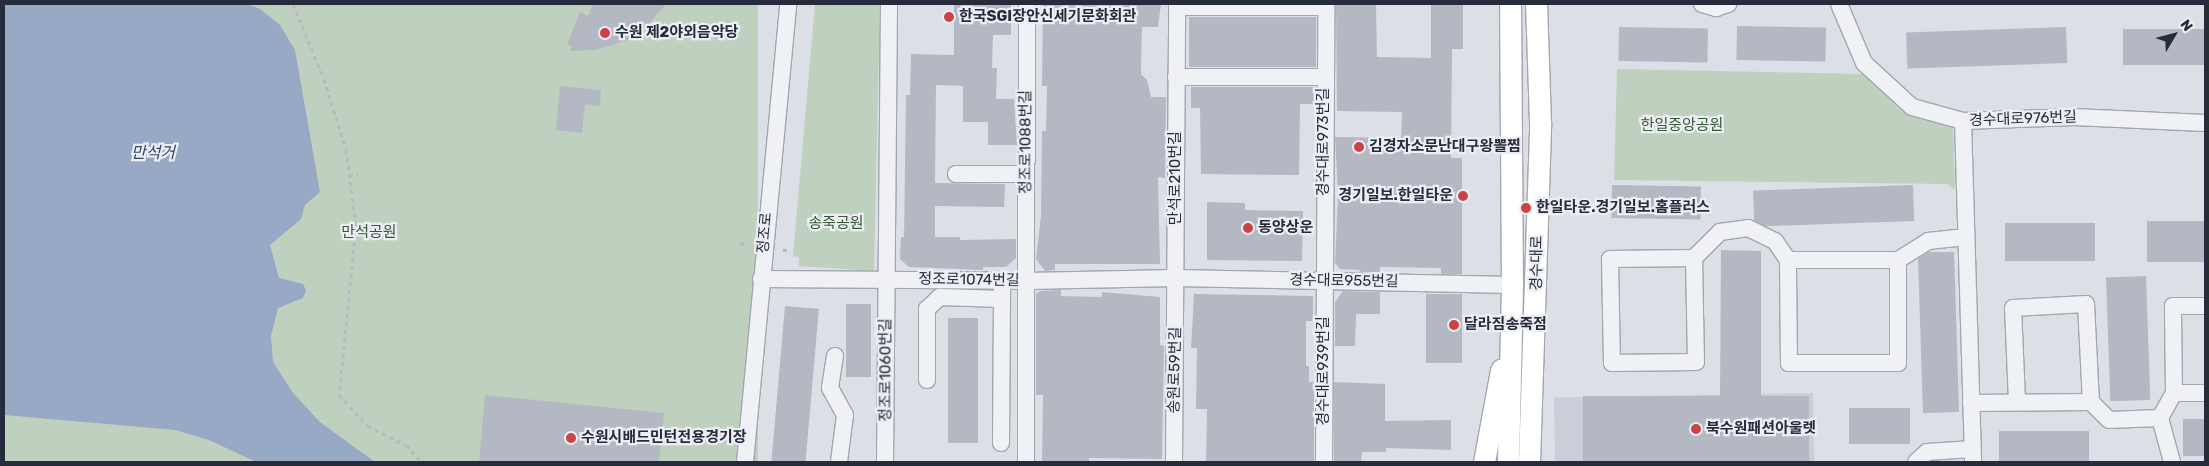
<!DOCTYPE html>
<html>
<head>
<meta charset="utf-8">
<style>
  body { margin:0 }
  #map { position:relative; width:2209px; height:466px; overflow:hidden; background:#dddfe6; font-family:Rubik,"Noto Sans KR",sans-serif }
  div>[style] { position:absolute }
  .built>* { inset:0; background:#cbced8; transform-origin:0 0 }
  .green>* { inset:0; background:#c0d0be; transform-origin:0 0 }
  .water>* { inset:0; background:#98a9c6 }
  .building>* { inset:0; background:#b4b8c3; transform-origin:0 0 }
  .path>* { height:3px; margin-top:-1.5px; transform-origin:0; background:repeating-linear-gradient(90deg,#b7bac1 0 4px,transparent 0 8px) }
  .roads { filter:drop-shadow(1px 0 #a3a6b0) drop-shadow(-1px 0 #a3a6b0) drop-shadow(0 1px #a3a6b0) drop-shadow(0 -1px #a3a6b0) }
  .minor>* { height:16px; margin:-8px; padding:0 8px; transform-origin:8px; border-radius:8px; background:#eff1f5 }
  .major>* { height:21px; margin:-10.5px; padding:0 10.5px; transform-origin:10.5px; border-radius:10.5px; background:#fff }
  .dots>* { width:14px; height:14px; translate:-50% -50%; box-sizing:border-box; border:2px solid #eceef4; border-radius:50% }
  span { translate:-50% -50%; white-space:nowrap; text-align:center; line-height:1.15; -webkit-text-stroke:4.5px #eceef4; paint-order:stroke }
  .poi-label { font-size:15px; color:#272c3c; font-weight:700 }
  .left { translate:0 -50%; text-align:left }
  .right { translate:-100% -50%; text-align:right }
  .street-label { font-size:15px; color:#272c3c }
  .park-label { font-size:15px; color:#375834 }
  .water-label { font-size:16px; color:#32466f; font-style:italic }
  .frame { position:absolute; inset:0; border:5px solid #272c3c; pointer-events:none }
  .north { position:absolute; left:2149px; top:10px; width:50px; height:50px; -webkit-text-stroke:4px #eceef4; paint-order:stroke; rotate:53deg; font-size:14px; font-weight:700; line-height:20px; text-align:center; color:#272c3c }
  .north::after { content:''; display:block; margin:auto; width:18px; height:22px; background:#272c3c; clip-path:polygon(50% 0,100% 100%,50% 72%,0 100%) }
</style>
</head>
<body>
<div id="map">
  <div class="built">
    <i style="left:1813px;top:393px;width:69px;height:259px;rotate:89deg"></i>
  </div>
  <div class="green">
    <i style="left:4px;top:4px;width:754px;height:458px"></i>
    <i style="clip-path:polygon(815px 4px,880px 4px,874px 271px,799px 266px,799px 257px,793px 256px)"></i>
    <i style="clip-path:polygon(1617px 69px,1863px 74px,1903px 112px,1953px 127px,1955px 190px,1947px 184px,1614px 180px)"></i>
  </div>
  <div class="water">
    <i style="clip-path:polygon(4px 4px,246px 4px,260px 9px,280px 25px,295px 50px,320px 192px,305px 205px,301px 219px,270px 245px,279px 278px,303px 284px,306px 290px,303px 298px,278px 308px,271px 336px,273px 362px,293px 393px,320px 422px,375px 462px,256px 462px,209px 440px,175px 430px,4px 415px)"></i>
  </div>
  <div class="building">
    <i style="clip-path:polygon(593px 4px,666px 4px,647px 26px,631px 39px,596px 50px,570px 51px,572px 47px,567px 44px,580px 12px,588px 16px)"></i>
    <i style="clip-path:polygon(954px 4px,1011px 4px,1011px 35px,993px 35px,992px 68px,997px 68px,996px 99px,1014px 99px,1017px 145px,988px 145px,988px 122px,963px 122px,963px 86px,936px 85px,935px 183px,1005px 184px,1004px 207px,935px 206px,935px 237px,960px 237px,960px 240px,1016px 239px,1016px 258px,1006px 267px,983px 267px,983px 270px,909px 267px,900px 259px,901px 237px,904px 237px,906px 95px,910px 95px,911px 54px,954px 55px)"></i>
    <i style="clip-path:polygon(1043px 4px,1161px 4px,1158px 27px,1142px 27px,1141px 64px,1141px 74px,1147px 80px,1151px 97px,1166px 97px,1165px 178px,1158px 177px,1160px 264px,1055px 264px,1055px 270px,1045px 271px,1036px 259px,1041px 216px,1042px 131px,1046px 131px,1047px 86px,1042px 86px)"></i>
    <i style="clip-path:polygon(1336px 4px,1376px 4px,1377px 57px,1431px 58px,1431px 4px,1463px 4px,1463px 49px,1452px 49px,1451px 158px,1462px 158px,1462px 274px,1441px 274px,1441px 268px,1380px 267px,1380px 272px,1359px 272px,1361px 270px,1340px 269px,1335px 263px,1338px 196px,1335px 137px,1401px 138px,1402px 112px,1337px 111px)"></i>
    <i style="left:1189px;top:17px;width:127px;height:50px"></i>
    <i style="left:1737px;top:26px;width:89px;height:34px;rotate:1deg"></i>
    <i style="left:1619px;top:27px;width:89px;height:34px;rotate:1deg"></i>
    <i style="left:2066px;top:27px;width:36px;height:160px;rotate:88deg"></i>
    <i style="left:2123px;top:29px;width:82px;height:36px"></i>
    <i style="clip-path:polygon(560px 86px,601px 90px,600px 106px,585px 104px,582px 133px,556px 130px)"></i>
    <i style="clip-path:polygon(1191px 87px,1316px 87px,1316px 104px,1300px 104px,1299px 175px,1201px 174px,1200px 108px,1191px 108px)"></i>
    <i style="left:1612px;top:185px;width:89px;height:33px;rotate:1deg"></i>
    <i style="left:1913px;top:185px;width:36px;height:160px;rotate:88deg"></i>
    <i style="clip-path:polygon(1207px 202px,1245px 203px,1245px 210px,1303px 211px,1302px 261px,1207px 260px)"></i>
    <i style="left:2205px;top:221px;width:41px;height:58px;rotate:90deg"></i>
    <i style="left:2095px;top:223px;width:38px;height:90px;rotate:90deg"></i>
    <i style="clip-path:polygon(1721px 250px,1761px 251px,1761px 396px,1809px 396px,1809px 462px,1583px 462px,1583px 396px,1720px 396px)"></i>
    <i style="clip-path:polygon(1929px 252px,1954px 252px,1959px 412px,1923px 413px,1918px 259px)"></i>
    <i style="left:2146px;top:276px;width:124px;height:40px;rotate:88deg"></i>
    <i style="clip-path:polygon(1061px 290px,1061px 296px,1102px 297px,1102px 292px,1160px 297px,1160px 345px,1164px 346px,1162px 459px,1089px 458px,1089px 462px,1042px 462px,1043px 395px,1036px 395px,1036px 294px,1040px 291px)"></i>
    <i style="clip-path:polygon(1343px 291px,1380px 292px,1380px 314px,1356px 314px,1355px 346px,1335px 346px,1335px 302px)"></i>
    <i style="clip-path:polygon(1194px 294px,1313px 296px,1313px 321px,1306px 321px,1306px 366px,1309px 366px,1309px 382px,1314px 382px,1314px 462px,1206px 462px,1207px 409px,1196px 409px,1197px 348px,1191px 348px)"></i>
    <i style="left:1426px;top:294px;width:36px;height:69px"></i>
    <i style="left:846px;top:304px;width:25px;height:73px"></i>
    <i style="left:785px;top:306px;width:34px;height:157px;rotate:5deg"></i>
    <i style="left:948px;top:318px;width:30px;height:125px"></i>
    <i style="clip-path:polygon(1334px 382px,1385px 384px,1385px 421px,1451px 420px,1451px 450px,1386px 448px,1386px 452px,1362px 452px,1361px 462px,1334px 462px)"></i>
    <i style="clip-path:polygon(485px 395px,664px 413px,659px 462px,479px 462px)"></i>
    <i style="left:1849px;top:408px;width:61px;height:36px"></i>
    <i style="left:2183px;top:419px;width:22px;height:37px"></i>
    <i style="left:1999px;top:431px;width:90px;height:31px"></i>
  </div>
  <div class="path">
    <i style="left:293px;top:4px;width:81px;rotate:67.5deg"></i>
    <i style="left:324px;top:79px;width:74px;rotate:72.8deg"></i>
    <i style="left:346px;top:150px;width:77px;rotate:82.5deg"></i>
    <i style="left:356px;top:226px;width:170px;rotate:95.7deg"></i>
    <i style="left:339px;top:395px;width:42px;rotate:46.9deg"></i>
    <i style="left:368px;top:426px;width:42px;rotate:26.6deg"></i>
    <i style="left:406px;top:445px;width:23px;rotate:47deg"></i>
    <i style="left:349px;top:176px;width:9px;rotate:-18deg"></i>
    <i style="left:740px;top:243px;width:7px;rotate:16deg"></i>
    <i style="left:783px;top:250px;width:5px"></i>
  </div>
  <div class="roads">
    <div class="minor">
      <i style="left:1702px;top:4px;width:15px;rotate:16deg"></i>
      <i style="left:1716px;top:8px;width:13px;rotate:-18deg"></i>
      <i style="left:1839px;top:4px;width:64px;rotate:67deg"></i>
      <i style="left:1864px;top:63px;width:65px;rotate:42.5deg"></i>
      <i style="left:1912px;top:107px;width:53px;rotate:15.4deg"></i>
      <i style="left:1963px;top:121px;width:111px;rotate:-2.1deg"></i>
      <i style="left:2074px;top:117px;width:131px;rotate:2.6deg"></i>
      <i style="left:1177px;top:7px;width:149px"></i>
      <i style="left:1176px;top:77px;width:149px"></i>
      <i style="left:1963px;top:121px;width:341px;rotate:88.3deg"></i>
      <i style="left:956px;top:174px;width:70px"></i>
      <i style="left:1694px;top:258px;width:84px;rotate:179.3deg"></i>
      <i style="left:1610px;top:259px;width:104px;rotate:88.9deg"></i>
      <i style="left:1612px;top:363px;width:84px;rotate:-0.7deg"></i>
      <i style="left:1696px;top:362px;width:104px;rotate:-91.1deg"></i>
      <i style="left:1694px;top:258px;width:37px;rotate:-45deg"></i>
      <i style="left:1720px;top:232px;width:28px;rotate:-8deg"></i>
      <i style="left:1748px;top:228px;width:30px;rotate:26deg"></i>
      <i style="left:1775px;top:241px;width:23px;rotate:56deg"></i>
      <i style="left:1898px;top:260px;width:103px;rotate:90deg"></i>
      <i style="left:1898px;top:363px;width:109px;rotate:180deg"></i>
      <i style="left:1789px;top:363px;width:103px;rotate:-90.6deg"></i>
      <i style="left:1788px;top:260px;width:110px"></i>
      <i style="left:1898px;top:260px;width:36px;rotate:-32deg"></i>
      <i style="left:1928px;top:241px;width:38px;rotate:-6deg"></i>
      <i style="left:761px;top:279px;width:265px;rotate:0.4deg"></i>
      <i style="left:1026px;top:281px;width:150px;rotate:-1.1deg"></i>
      <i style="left:1176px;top:278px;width:336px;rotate:1.2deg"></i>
      <i style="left:835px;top:356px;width:32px;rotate:99deg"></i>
      <i style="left:830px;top:388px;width:31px;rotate:61deg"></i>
      <i style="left:845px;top:415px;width:47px;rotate:97.3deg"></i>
      <i style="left:927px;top:380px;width:71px;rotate:-90deg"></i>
      <i style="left:927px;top:309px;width:18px;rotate:-43deg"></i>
      <i style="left:940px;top:297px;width:62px;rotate:1.8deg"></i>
      <i style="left:2174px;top:393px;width:31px"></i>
      <i style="left:2017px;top:402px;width:94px;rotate:-92.4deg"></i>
      <i style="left:2013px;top:308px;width:73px;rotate:-3.1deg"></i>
      <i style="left:2086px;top:304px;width:98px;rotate:87.1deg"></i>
      <i style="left:1971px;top:403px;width:120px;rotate:-0.5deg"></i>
      <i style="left:2091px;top:402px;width:25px;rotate:45deg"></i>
      <i style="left:2109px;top:420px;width:51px;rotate:-2.2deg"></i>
      <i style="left:2160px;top:418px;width:29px;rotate:-61deg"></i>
      <i style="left:2174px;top:393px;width:87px;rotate:-90.7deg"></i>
      <i style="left:2173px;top:306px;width:32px"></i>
      <i style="left:2160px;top:418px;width:46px;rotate:74.7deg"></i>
      <i style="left:1001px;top:443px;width:162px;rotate:-89.6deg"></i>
      <i style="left:745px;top:462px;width:460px;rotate:-84.6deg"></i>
      <i style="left:885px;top:462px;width:458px;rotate:-89.5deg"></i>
      <i style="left:1026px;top:462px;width:458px;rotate:-89.9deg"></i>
      <i style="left:1174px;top:462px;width:458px;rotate:-89.6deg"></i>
      <i style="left:1324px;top:462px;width:458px;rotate:-89.7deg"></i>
      <i style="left:1916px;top:462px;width:15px;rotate:-42deg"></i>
      <i style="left:1927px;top:452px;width:45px;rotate:-3.8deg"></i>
    </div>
    <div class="major">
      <i style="left:1484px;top:462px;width:94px;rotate:-79.5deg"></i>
      <i style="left:1508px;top:462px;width:177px;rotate:-88.7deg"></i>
      <i style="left:1512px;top:285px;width:281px;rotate:-90.4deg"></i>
      <i style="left:1529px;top:462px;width:340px;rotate:-88.1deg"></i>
      <i style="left:1540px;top:122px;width:118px;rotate:-91.9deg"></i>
    </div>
  </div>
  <div class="dots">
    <i style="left:949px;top:17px;background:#cb4247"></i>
    <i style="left:605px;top:33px;background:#cb4247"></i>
    <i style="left:1359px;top:147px;background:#cb4247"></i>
    <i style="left:1463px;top:196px;background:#cb4247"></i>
    <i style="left:1526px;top:208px;background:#cb4247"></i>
    <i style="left:1248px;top:228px;background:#cb4247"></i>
    <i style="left:1454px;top:325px;background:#cb4247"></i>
    <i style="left:1696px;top:429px;background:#cb4247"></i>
    <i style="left:571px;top:438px;background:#cb4247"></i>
  </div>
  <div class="poi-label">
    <span class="left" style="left:959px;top:17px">한국SGI장안신세기문화회관</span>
    <span class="left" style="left:615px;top:33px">수원 제2야외음악당</span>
    <span class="left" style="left:1369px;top:147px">김경자소문난대구왕뽈찜</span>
    <span class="right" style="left:1453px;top:196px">경기일보.한일타운</span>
    <span class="left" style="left:1536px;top:208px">한일타운.경기일보.홈플러스</span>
    <span class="left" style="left:1258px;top:228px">동양상운</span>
    <span class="left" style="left:1464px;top:325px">달라짐송죽점</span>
    <span class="left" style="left:1706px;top:429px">북수원패션아울렛</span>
    <span class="left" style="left:581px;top:438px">수원시배드민턴전용경기장</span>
  </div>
  <div class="street-label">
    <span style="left:2023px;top:119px;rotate:-2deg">경수대로976번길</span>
    <span style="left:1026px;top:142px;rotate:-90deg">정조로1088번길</span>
    <span style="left:1324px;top:142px;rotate:-90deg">경수대로973번길</span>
    <span style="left:1176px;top:178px;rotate:-90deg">만석로210번길</span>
    <span style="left:765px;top:233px;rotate:-85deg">정조로</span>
    <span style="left:1537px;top:263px;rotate:-89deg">경수대로</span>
    <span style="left:969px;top:280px;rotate:1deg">정조로1074번길</span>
    <span style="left:1344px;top:281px;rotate:1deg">경수대로955번길</span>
    <span style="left:886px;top:370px;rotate:-90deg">정조로1060번길</span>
    <span style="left:1175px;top:370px;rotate:-89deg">송원로59번길</span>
    <span style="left:1324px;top:371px;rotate:-90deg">경수대로939번길</span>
  </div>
  <div class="park-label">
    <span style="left:1682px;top:126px">한일중앙공원</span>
    <span style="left:836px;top:224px">송죽공원</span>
    <span style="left:369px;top:233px">만석공원</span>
  </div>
  <div class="water-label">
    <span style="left:153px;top:153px">만석거</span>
  </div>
  <div class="frame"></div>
  <div class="north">N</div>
</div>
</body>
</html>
